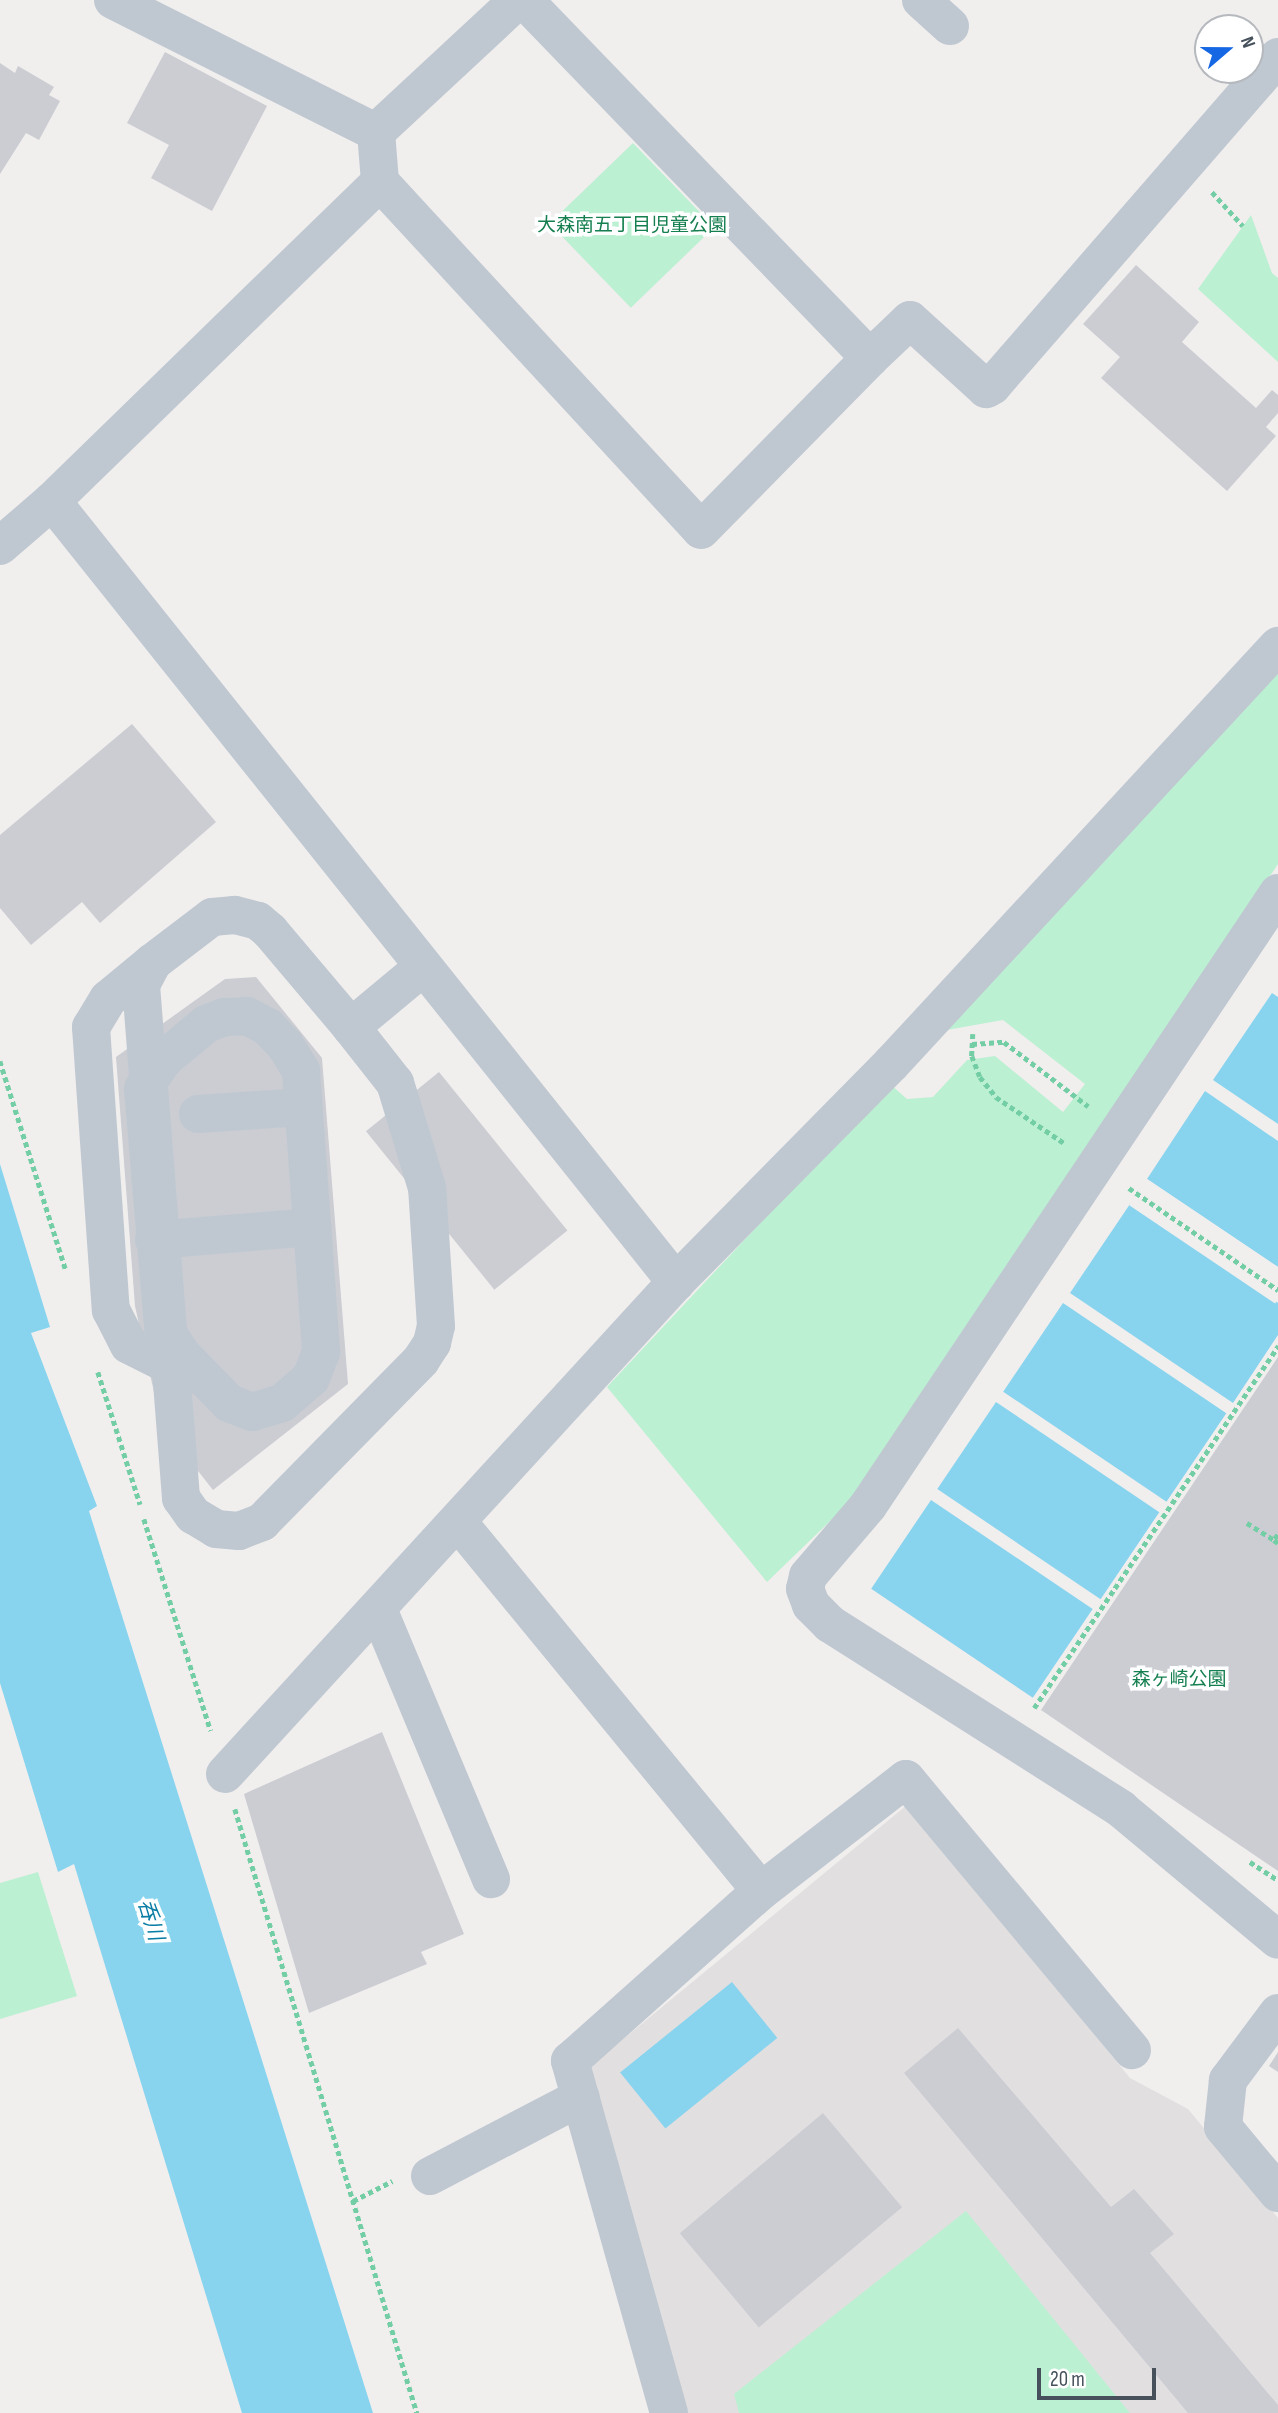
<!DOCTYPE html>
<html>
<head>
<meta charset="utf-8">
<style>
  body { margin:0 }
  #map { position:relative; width:1278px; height:2413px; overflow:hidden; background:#f1eeee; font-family:"Sofia Sans Condensed","Noto Sans JP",sans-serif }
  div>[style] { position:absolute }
  .education>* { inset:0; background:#e2dfe0 }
  .green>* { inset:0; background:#bcf0d2; transform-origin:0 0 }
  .water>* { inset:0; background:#88d4ee; transform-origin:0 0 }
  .pier>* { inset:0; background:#f1eeee; transform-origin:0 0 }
  .building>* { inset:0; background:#cbcdd3; transform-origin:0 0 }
  .path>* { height:4.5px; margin-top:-2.25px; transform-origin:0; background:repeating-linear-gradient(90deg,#73cea5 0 5px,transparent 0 8.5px) }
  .minor>* { height:38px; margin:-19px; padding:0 19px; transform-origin:19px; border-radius:19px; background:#bfc8d1 }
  span { translate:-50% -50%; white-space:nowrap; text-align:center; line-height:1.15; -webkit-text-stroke:7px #fff; paint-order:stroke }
  .park-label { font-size:19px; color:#157f4f }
  .water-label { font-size:21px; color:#097da4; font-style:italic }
  .north { position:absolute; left:1194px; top:14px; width:70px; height:70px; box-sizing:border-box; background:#fff; border:2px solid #b5b9be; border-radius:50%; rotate:70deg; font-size:19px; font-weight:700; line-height:28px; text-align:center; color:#46515c }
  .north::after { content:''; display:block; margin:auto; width:24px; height:32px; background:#1567e4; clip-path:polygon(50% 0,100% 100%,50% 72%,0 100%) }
  .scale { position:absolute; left:1037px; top:2368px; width:119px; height:32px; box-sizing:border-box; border:4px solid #46515c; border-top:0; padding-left:9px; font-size:21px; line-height:24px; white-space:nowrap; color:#46515c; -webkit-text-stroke:5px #fff; paint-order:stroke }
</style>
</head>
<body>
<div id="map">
  <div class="education">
    <i style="clip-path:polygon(907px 1805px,1130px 2078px,1188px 2109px,1278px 2218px,1278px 2413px,680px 2413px,582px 2073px)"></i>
  </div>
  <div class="green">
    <i style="left:633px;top:143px;width:117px;height:116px;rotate:46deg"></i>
    <i style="clip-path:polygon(1251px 215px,1272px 273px,1278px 278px,1278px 362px,1198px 289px)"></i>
    <i style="clip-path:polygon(1278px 659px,1278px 864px,853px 1499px,767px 1582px,607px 1387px,890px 1084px,907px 1099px,933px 1097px,967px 1060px,995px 1056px,1063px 1112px,1085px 1084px,1003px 1020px,941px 1031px)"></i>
    <i style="clip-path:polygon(38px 1872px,77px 1996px,0 2019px,0 1883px)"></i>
    <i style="clip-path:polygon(966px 2211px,1130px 2413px,739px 2413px,734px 2394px)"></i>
  </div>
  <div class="water">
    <i style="clip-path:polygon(1272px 993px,1278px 997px,1278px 1124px,1213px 1080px)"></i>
    <i style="clip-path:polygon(1205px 1091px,1278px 1141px,1278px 1267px,1147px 1179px)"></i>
    <i style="clip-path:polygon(0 1164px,50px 1327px,31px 1333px,97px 1506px,89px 1511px,373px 2413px,242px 2413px,74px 1864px,58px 1872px,0 1683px)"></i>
    <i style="clip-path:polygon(1130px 1204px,1278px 1303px,1278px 1335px,1233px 1403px,1070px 1293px)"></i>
    <i style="left:1063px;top:1303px;width:197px;height:107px;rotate:34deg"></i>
    <i style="left:996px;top:1402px;width:197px;height:105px;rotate:34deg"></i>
    <i style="left:931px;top:1500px;width:195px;height:107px;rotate:34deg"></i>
    <i style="left:732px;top:1982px;width:72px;height:144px;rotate:51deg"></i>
  </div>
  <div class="pier">
    <i style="clip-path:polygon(1144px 1177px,1278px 1267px,1278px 1270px,1145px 1182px)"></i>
    <i style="left:1132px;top:1201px;width:176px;height:5px;rotate:34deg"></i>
  </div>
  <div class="building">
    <i style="clip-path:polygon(165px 52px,267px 106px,212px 211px,151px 178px,169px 145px,127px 123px)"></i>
    <i style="clip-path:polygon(0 63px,15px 73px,18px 66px,54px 87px,49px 95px,60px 101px,39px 140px,26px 133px,0 174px)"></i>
    <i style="clip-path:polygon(1136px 265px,1199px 322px,1182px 342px,1256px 408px,1272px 390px,1278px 395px,1278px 413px,1266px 427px,1276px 436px,1227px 491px,1101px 378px,1120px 357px,1083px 324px)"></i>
    <i style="clip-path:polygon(132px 724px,216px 822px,100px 923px,82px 902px,31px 945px,0 908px,0 835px)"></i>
    <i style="clip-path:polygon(256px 977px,322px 1058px,348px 1384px,213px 1490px,161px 1424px,135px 1306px,116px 1057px,225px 979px)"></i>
    <i style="left:439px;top:1072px;width:204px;height:94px;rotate:51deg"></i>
    <i style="clip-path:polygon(1278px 1357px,1278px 1871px,1041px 1710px)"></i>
    <i style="clip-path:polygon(382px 1732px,464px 1934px,421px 1952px,427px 1964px,309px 2013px,244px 1794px)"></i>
    <i style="clip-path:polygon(958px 2028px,1111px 2207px,1134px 2189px,1174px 2234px,1150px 2253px,1278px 2405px,1278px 2413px,1188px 2413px,904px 2073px)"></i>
    <i style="clip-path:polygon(1278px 2052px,1278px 2072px,1269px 2066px)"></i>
    <i style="left:823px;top:2113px;width:123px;height:187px;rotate:50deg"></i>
  </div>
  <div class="path">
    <i style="left:1212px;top:192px;width:46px;rotate:47.6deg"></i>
    <i style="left:973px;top:1034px;width:22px;rotate:93deg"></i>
    <i style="left:972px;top:1056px;width:22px;rotate:69deg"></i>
    <i style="left:980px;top:1077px;width:26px;rotate:51deg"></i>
    <i style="left:996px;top:1097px;width:82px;rotate:34.1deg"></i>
    <i style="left:972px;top:1044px;width:32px;rotate:-4deg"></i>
    <i style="left:1004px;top:1042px;width:106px;rotate:37.3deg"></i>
    <i style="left:0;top:1061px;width:219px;rotate:72.5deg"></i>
    <i style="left:1129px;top:1188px;width:181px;rotate:34.4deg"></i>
    <i style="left:98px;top:1372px;width:139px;rotate:72.3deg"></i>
    <i style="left:144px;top:1519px;width:222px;rotate:72.5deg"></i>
    <i style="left:1247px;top:1523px;width:32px;rotate:32deg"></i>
    <i style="left:1278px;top:1535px;width:6px;rotate:129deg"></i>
    <i style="left:1274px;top:1540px;width:5px;rotate:37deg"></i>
    <i style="left:1034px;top:1708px;width:437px;rotate:-56deg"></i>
    <i style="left:235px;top:1809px;width:631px;rotate:73.23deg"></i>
    <i style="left:1250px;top:1862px;width:33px;rotate:33deg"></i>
    <i style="left:353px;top:2201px;width:44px;rotate:-27.1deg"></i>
  </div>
  <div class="minor">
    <i style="left:113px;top:0;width:294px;rotate:26.7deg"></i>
    <i style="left:921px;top:0;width:39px;rotate:42deg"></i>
    <i style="left:376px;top:132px;width:50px;rotate:85.4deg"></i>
    <i style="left:380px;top:182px;width:458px;rotate:135.8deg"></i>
    <i style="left:52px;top:501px;width:1000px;rotate:51.38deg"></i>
    <i style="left:376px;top:132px;width:194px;rotate:-42.9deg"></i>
    <i style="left:380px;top:182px;width:473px;rotate:47.3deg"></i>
    <i style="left:701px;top:530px;width:241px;rotate:-45.5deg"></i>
    <i style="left:870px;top:358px;width:498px;rotate:-134deg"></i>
    <i style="left:870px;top:358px;width:55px;rotate:-43.5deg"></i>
    <i style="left:910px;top:320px;width:103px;rotate:42.2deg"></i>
    <i style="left:986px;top:389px;width:7px;rotate:-27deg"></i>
    <i style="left:992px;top:386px;width:436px;rotate:-49deg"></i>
    <i style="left:0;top:546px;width:69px;rotate:-40.9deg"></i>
    <i style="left:1278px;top:893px;width:737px;rotate:123.78deg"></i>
    <i style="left:868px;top:1506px;width:92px;rotate:130.6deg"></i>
    <i style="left:808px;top:1576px;width:13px;rotate:103deg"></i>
    <i style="left:805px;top:1589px;width:17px;rotate:69deg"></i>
    <i style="left:811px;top:1605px;width:27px;rotate:45deg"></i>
    <i style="left:830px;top:1624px;width:345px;rotate:32.4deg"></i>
    <i style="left:1121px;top:1809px;width:204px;rotate:39.8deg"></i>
    <i style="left:153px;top:962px;width:58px;rotate:140.6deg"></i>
    <i style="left:108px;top:999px;width:33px;rotate:121deg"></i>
    <i style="left:91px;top:1027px;width:284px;rotate:86deg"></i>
    <i style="left:111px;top:1310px;width:39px;rotate:63deg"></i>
    <i style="left:129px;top:1345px;width:67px;rotate:26.6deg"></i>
    <i style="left:247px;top:1016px;width:24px;rotate:28deg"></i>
    <i style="left:268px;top:1027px;width:25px;rotate:47deg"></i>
    <i style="left:285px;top:1045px;width:31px;rotate:58deg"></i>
    <i style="left:301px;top:1071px;width:282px;rotate:85.9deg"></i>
    <i style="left:321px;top:1352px;width:28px;rotate:111deg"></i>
    <i style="left:311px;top:1378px;width:38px;rotate:139deg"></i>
    <i style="left:282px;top:1403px;width:31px;rotate:163deg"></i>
    <i style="left:252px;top:1412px;width:25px;rotate:-159deg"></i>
    <i style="left:229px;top:1403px;width:67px;rotate:-134.4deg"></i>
    <i style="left:182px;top:1355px;width:35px;rotate:-123deg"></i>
    <i style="left:163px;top:1326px;width:238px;rotate:-94.8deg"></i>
    <i style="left:143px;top:1089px;width:35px;rotate:-55deg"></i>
    <i style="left:163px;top:1060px;width:56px;rotate:-39.9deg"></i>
    <i style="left:206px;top:1024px;width:19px;rotate:-21deg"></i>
    <i style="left:224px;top:1017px;width:23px;rotate:-2deg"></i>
    <i style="left:351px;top:1027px;width:126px;rotate:-130.2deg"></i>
    <i style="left:270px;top:931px;width:16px;rotate:-140deg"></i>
    <i style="left:258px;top:921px;width:24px;rotate:-165deg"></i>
    <i style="left:235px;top:915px;width:23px;rotate:175deg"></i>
    <i style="left:212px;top:917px;width:74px;rotate:142.7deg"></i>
    <i style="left:153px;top:962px;width:26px;rotate:118deg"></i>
    <i style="left:141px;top:985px;width:515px;rotate:85.54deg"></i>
    <i style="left:181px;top:1498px;width:21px;rotate:55deg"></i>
    <i style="left:193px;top:1515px;width:27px;rotate:31deg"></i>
    <i style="left:216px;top:1529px;width:23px;rotate:5deg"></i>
    <i style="left:239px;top:1531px;width:25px;rotate:-21deg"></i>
    <i style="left:262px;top:1522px;width:227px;rotate:-45.5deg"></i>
    <i style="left:421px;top:1360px;width:20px;rotate:-57deg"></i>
    <i style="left:432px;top:1343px;width:17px;rotate:-77deg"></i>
    <i style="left:436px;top:1326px;width:138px;rotate:-93.7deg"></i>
    <i style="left:427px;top:1188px;width:110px;rotate:-106.9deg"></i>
    <i style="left:395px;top:1083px;width:71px;rotate:-128.2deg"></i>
    <i style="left:351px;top:1027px;width:92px;rotate:-39.7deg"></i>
    <i style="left:198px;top:1114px;width:105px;rotate:-3.8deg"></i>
    <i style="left:154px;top:1240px;width:159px;rotate:-4.7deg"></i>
    <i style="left:458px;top:1522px;width:477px;rotate:50.6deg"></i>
    <i style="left:761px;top:1891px;width:183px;rotate:-37.7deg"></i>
    <i style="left:906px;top:1779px;width:353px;rotate:50.2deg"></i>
    <i style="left:378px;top:1609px;width:293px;rotate:67.3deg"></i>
    <i style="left:225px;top:1774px;width:667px;rotate:-47.49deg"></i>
    <i style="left:676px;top:1282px;width:306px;rotate:-45.4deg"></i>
    <i style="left:891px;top:1064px;width:570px;rotate:-47.21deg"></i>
    <i style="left:1278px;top:2013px;width:84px;rotate:126.7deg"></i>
    <i style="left:1228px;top:2080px;width:47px;rotate:96.1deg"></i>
    <i style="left:1223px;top:2127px;width:86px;rotate:50.2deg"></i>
    <i style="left:430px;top:2176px;width:170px;rotate:-27.6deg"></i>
    <i style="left:669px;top:2413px;width:366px;rotate:-105.7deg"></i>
    <i style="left:570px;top:2061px;width:256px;rotate:-41.7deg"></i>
  </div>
  <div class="park-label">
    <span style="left:632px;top:226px">大森南五丁目児童公園</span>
    <span style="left:1179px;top:1680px">森ヶ崎公園</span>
  </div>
  <div class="water-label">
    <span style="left:150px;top:1920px;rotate:73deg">呑川</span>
  </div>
  <div class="north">N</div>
  <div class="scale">20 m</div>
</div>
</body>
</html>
